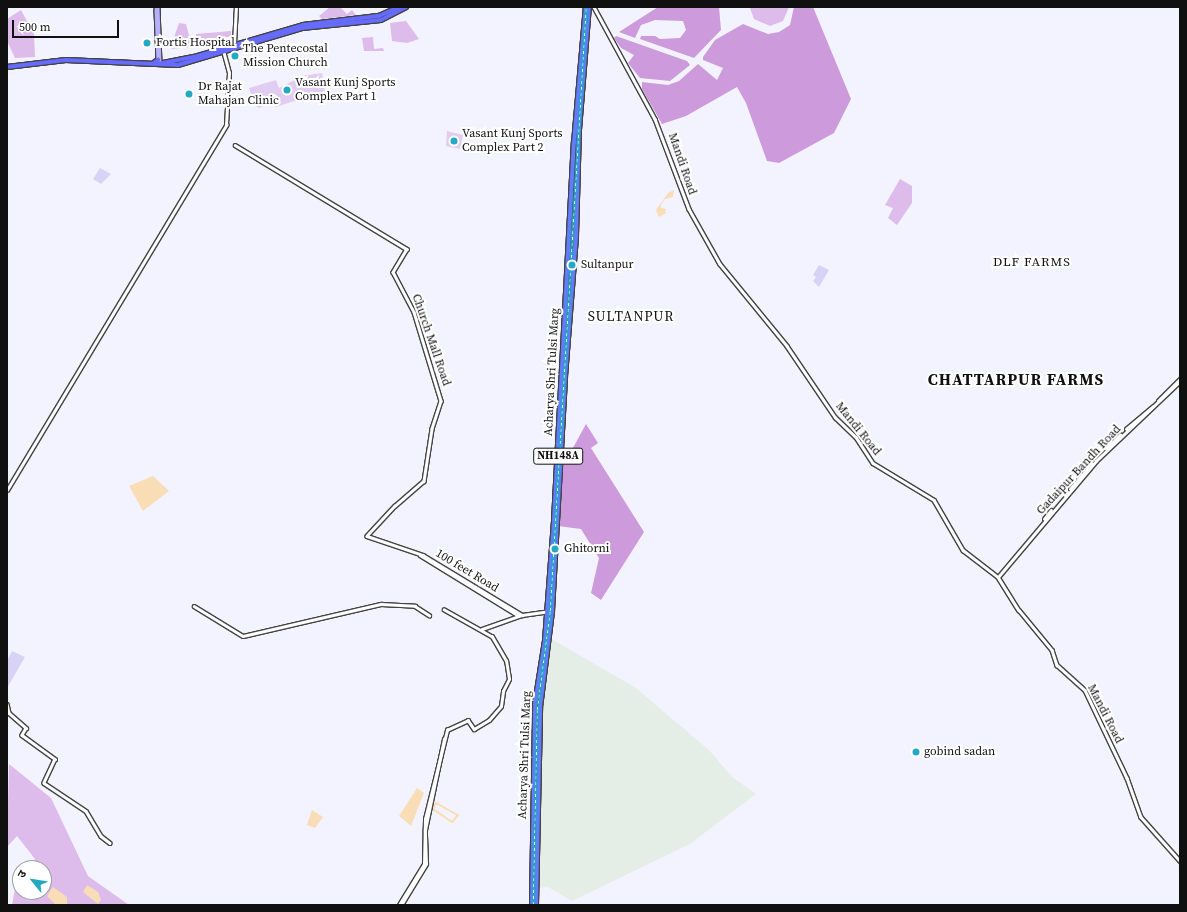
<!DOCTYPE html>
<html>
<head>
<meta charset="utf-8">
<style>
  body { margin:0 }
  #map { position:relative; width:1187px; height:912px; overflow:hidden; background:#f3f3ff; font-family:"Source Serif 4","Noto Sans Devanagari",serif }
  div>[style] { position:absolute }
  .industrial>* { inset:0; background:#e5eee6 }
  .farmland>* { inset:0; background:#d7d2f6 }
  .green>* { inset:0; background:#ddbbeb }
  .forest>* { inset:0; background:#cd9adc }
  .pitch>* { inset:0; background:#e2cdf2 }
  .water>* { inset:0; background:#f8ddb6 }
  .canal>* { height:2px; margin:-1px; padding:0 1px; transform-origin:1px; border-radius:1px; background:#f8ddb6 }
  .roads { filter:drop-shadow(1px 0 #434343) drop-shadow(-1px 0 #434343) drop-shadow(0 1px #434343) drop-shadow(0 -1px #434343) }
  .tertiary>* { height:2.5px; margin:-1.25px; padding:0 1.25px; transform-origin:1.25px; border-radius:1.25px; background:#fff }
  .secondary>* { height:2.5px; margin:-1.25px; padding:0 1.25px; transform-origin:1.25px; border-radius:1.25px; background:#b7aeff }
  .primary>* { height:3.5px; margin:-1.75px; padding:0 1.75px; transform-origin:1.75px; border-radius:1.75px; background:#676bfb }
  .trunk>* { height:3.5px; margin:-1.75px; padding:0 1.75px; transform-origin:1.75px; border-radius:1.75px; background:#607cf9 }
  .rail>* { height:2.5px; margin-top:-1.25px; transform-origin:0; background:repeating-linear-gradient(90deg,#fff 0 3px,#24a9c5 0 6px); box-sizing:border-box; border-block:1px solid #24a9c5 }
  .dots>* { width:11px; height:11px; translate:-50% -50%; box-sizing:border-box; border:2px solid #fff; border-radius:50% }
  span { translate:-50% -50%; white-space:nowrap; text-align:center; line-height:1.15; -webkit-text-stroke:4px #fff; paint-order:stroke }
  .shield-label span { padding:1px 3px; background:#fff; border:1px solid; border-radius:3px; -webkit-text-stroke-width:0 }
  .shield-label { font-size:11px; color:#101010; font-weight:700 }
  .poi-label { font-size:12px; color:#101010 }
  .left { translate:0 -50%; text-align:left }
  .street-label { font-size:12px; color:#101010 }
  .neighbourhood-label { font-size:13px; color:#101010; letter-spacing:1px }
  .quarter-label { font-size:14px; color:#101010; letter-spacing:1px }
  .district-label { font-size:16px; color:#101010; font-weight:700; letter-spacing:1px }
  .frame { position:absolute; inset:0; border:8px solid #101010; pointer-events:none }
  .north { position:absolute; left:12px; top:860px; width:40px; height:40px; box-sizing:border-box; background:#fff; border:1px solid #9f9f9f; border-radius:50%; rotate:300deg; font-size:11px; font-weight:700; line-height:16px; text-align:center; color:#101010 }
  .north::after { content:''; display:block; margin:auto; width:14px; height:18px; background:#24a9c5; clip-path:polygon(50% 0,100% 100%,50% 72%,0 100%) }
  .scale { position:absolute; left:12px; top:20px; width:107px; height:18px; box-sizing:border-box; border:2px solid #101010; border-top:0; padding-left:5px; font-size:12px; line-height:14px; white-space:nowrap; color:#101010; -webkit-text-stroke:3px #fff; paint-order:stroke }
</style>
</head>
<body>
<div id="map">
  <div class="industrial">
    <i style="clip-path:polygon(550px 638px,636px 688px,709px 750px,731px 776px,756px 794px,690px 844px,572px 901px,548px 887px,538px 888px,541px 710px)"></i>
  </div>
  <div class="farmland">
    <i style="clip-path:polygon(100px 168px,111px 174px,101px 184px,93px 179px)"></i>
    <i style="clip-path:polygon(819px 265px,829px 270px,819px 287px,813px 281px,816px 277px,813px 275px)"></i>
    <i style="clip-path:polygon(12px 651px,25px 657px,7px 688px,7px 661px)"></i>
  </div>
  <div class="green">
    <i style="clip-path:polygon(330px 7px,340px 7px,347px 14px,352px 10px,356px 15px,322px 19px,319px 16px)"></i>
    <i style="clip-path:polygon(789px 7px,783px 21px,770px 26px,754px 19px,750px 8px)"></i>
    <i style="clip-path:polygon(21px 10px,34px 34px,35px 57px,15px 58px,7px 41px,7px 19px)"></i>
    <i style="clip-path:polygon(406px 21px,419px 39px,407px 43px,392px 41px,390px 23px)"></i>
    <i style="clip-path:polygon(179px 23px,186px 24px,192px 47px,170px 49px)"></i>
    <i style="clip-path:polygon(231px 31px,231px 37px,197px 44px,196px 34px)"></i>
    <i style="clip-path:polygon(373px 37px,374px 49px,383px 48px,384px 51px,364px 51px,362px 38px)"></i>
    <i style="clip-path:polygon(900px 179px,912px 186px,912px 203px,897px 225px,888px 218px,893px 208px,885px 205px)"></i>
    <i style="clip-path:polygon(9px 764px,51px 798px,88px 876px,129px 905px,12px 905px,16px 883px,20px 878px,20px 892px,44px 892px,44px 868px,28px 868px,35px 859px,17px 836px,7px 847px)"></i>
  </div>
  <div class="forest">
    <i style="clip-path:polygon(658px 7px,719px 7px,721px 30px,694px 58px,640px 39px,641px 36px,655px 36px,660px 39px,680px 38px,686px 30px,683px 21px,655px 20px,641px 25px,635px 38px,619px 32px)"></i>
    <i style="clip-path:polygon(794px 7px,813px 7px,851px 99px,834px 133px,779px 163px,767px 161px,746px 103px,737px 87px,686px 116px,662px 124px,642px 89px,642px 82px,668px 85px,679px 81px,698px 64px,717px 80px,723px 68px,703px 60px,703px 57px,715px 40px,743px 24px,768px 34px,779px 32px,790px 25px)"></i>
    <i style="clip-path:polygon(616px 36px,687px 61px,690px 65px,670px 81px,640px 78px,628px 63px,634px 55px,621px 48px,614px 38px)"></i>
    <i style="clip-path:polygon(586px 424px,598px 443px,591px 448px,644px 532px,601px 600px,591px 593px,599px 558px,581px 529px,558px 526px,562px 468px)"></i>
  </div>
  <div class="pitch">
    <i style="clip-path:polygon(322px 73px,325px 91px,276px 107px,267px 100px,260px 108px,255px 106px,249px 88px,276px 80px,279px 88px,302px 76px)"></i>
    <i style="clip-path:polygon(447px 131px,463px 135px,460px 149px,446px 146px)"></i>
  </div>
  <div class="water">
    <i style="clip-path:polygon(674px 190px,673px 197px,665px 199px,661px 205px,661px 208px,666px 209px,665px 213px,668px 212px,659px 217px,656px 210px,668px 193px)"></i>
    <i style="clip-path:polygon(153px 476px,169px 491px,143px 511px,129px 486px)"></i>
    <i style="clip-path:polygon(417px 788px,424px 793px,411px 826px,399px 816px)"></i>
    <i style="clip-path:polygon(312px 810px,323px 817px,315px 828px,307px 825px)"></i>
    <i style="clip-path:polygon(87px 885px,98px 892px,101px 900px,98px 904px,83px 892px)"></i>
    <i style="clip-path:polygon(53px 887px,67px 897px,67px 905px,56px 905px,47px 896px)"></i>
  </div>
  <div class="canal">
    <i style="left:436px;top:803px;width:25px;rotate:29deg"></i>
    <i style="left:458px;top:815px;width:9px;rotate:131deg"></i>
    <i style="left:452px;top:822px;width:27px;rotate:-146deg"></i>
    <i style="left:430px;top:807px;width:4px;rotate:34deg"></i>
    <i style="left:433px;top:809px;width:7px;rotate:-63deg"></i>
  </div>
  <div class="roads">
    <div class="tertiary">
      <i style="left:594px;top:7px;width:128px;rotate:61.4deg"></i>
      <i style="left:655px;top:119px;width:96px;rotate:69.3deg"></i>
      <i style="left:689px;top:209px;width:63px;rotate:60.6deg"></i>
      <i style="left:720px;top:264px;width:106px;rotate:50.7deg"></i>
      <i style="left:787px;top:346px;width:86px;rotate:55.9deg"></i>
      <i style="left:835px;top:417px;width:29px;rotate:44deg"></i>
      <i style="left:856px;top:437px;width:31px;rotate:57deg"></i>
      <i style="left:873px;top:463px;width:71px;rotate:31.2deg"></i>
      <i style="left:934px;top:500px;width:58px;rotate:59.9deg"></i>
      <i style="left:963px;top:550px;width:44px;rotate:37.6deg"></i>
      <i style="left:998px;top:577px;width:39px;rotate:58deg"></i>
      <i style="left:1019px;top:610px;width:52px;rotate:50.5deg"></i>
      <i style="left:1052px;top:650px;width:16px;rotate:72deg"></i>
      <i style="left:1057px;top:665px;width:38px;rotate:42deg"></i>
      <i style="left:1085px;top:690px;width:98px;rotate:64.5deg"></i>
      <i style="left:1127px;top:778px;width:41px;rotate:70.3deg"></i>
      <i style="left:1141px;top:817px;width:59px;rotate:48.4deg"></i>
      <i style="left:234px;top:44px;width:37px;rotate:-87deg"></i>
      <i style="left:235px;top:145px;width:201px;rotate:31.2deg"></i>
      <i style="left:407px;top:249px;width:27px;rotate:121deg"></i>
      <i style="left:393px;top:272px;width:45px;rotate:62.3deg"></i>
      <i style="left:414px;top:312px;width:93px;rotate:73.1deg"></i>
      <i style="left:441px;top:401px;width:29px;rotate:108deg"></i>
      <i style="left:432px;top:429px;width:53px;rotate:98.7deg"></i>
      <i style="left:424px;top:481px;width:38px;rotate:139deg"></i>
      <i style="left:395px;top:506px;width:41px;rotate:133deg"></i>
      <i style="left:367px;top:536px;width:59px;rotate:18.7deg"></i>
      <i style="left:423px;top:555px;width:116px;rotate:31.2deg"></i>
      <i style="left:1158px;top:401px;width:31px;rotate:-45deg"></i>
      <i style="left:1126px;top:429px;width:35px;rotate:-40deg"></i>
      <i style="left:1106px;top:449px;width:20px;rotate:-45deg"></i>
      <i style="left:1070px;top:489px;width:33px;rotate:-49deg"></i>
      <i style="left:7px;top:490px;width:426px;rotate:-59deg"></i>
      <i style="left:226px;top:125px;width:52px;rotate:-86.7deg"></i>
      <i style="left:229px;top:73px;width:24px;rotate:-105deg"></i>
      <i style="left:1044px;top:519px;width:11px;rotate:-52deg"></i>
      <i style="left:420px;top:555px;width:116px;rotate:31.6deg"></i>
      <i style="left:998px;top:577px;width:152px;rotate:-49.8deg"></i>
      <i style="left:1096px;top:461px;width:116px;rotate:-43.6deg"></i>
      <i style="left:194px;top:606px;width:57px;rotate:31.5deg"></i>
      <i style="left:243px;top:636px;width:142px;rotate:-13.1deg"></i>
      <i style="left:381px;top:604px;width:34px;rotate:3deg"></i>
      <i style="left:415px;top:606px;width:17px;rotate:33deg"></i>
      <i style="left:482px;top:629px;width:42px;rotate:-19.3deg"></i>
      <i style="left:522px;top:615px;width:30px;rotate:-8deg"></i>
      <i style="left:7px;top:704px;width:9px;rotate:77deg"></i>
      <i style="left:9px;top:713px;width:23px;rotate:41deg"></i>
      <i style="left:26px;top:728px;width:8px;rotate:120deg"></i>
      <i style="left:22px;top:735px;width:41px;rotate:36deg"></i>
      <i style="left:55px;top:759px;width:26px;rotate:115deg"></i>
      <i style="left:44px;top:783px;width:50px;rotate:33.7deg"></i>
      <i style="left:86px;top:811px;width:29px;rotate:59deg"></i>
      <i style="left:101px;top:836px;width:11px;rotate:38deg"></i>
      <i style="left:399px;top:905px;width:48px;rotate:-58.6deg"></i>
      <i style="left:424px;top:864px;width:45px;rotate:-88.7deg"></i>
      <i style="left:425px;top:819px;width:92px;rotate:-76.1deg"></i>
      <i style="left:447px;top:730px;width:23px;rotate:-25deg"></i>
      <i style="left:468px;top:720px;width:11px;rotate:56deg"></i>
      <i style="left:474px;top:729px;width:17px;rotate:-31deg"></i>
      <i style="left:489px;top:720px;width:18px;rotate:-49deg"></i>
      <i style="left:501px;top:706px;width:15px;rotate:-82deg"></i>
      <i style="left:503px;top:691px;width:13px;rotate:-63deg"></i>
      <i style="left:509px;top:679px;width:18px;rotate:-99deg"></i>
      <i style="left:506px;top:661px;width:28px;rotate:-120deg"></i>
      <i style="left:492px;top:637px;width:55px;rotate:-150.6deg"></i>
      <i style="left:401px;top:905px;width:48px;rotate:-58.6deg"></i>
      <i style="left:426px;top:864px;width:34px;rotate:-92deg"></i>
      <i style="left:425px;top:830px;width:93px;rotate:-78.2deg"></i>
    </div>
    <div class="secondary">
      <i style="left:158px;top:7px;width:57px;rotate:88deg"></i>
      <i style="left:156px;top:9px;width:51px;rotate:87.8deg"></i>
    </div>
    <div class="primary">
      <i style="left:154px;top:63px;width:5px;rotate:-37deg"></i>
      <i style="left:158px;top:64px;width:41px;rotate:-11.3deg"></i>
      <i style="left:198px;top:56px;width:109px;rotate:-16.4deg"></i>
      <i style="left:303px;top:25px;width:77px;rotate:-6.8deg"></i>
      <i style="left:379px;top:16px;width:22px;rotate:-24deg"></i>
      <i style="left:7px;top:67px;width:59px;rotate:-6.8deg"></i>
      <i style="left:66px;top:60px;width:112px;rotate:2.6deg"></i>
      <i style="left:178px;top:65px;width:129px;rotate:-16.6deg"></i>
      <i style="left:302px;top:28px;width:79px;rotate:-5.8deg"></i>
      <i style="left:381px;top:20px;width:28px;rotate:-27deg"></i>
    </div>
    <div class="trunk">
      <i style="left:532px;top:905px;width:201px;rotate:-89.1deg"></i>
      <i style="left:535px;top:704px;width:64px;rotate:-81deg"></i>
      <i style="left:545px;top:641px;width:120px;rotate:-85.7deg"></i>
      <i style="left:554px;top:521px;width:379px;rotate:-87deg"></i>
      <i style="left:574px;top:143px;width:137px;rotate:-85deg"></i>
      <i style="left:536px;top:905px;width:197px;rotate:-88.8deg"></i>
      <i style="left:540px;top:708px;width:98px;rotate:-82.9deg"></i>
      <i style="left:552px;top:611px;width:234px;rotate:-86.8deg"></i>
      <i style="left:565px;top:377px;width:141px;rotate:-85.5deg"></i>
      <i style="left:576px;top:236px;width:106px;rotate:-88.4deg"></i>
      <i style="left:579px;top:130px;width:123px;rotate:-85.4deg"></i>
    </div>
  </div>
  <div class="rail">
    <i style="left:533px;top:905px;width:195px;rotate:-88.8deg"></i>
    <i style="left:537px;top:710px;width:100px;rotate:-82.5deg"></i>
    <i style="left:550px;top:611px;width:605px;rotate:-86.59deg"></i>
  </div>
  <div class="dots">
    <i style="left:147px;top:43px;background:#24a9c5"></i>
    <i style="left:235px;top:56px;background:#24a9c5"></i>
    <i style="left:287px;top:90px;background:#24a9c5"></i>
    <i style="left:189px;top:94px;background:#24a9c5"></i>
    <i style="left:454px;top:141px;background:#24a9c5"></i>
    <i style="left:572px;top:265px;background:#24a9c5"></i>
    <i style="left:555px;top:549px;background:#24a9c5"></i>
    <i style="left:916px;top:752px;background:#24a9c5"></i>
  </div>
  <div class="shield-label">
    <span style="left:558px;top:456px">NH148A</span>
  </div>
  <div class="poi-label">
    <span class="left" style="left:156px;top:43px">Fortis Hospital</span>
    <span class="left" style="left:243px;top:56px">The Pentecostal<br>Mission Church</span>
    <span class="left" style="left:295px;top:90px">Vasant Kunj Sports<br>Complex Part 1</span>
    <span class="left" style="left:198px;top:94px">Dr Rajat<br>Mahajan Clinic</span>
    <span class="left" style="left:462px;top:141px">Vasant Kunj Sports<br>Complex Part 2</span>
    <span class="left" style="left:581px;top:265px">Sultanpur</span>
    <span class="left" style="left:564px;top:549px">Ghitorni</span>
    <span class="left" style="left:924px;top:752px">gobind sadan</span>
  </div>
  <div class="street-label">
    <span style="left:682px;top:164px;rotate:71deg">Mandi Road</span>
    <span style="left:431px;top:340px;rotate:71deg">Church Mall Road</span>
    <span style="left:552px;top:372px;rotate:-87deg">Acharya Shri Tulsi Marg</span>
    <span style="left:858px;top:429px;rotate:51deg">Mandi Road</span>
    <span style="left:1079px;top:470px;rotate:-47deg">Gadaipur Bandh Road</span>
    <span style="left:467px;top:571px;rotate:31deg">100 feet Road</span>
    <span style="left:1105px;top:714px;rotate:63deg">Mandi Road</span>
    <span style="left:525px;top:755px;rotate:-88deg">Acharya Shri Tulsi Marg</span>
  </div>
  <div class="neighbourhood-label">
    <span style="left:1032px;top:262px">DLF FARMS</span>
  </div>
  <div class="quarter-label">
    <span style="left:631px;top:316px">SULTANPUR</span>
  </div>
  <div class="district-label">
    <span style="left:1016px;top:379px">CHATTARPUR FARMS</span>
  </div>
  <div class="frame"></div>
  <div class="north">उ</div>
  <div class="scale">500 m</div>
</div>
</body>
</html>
